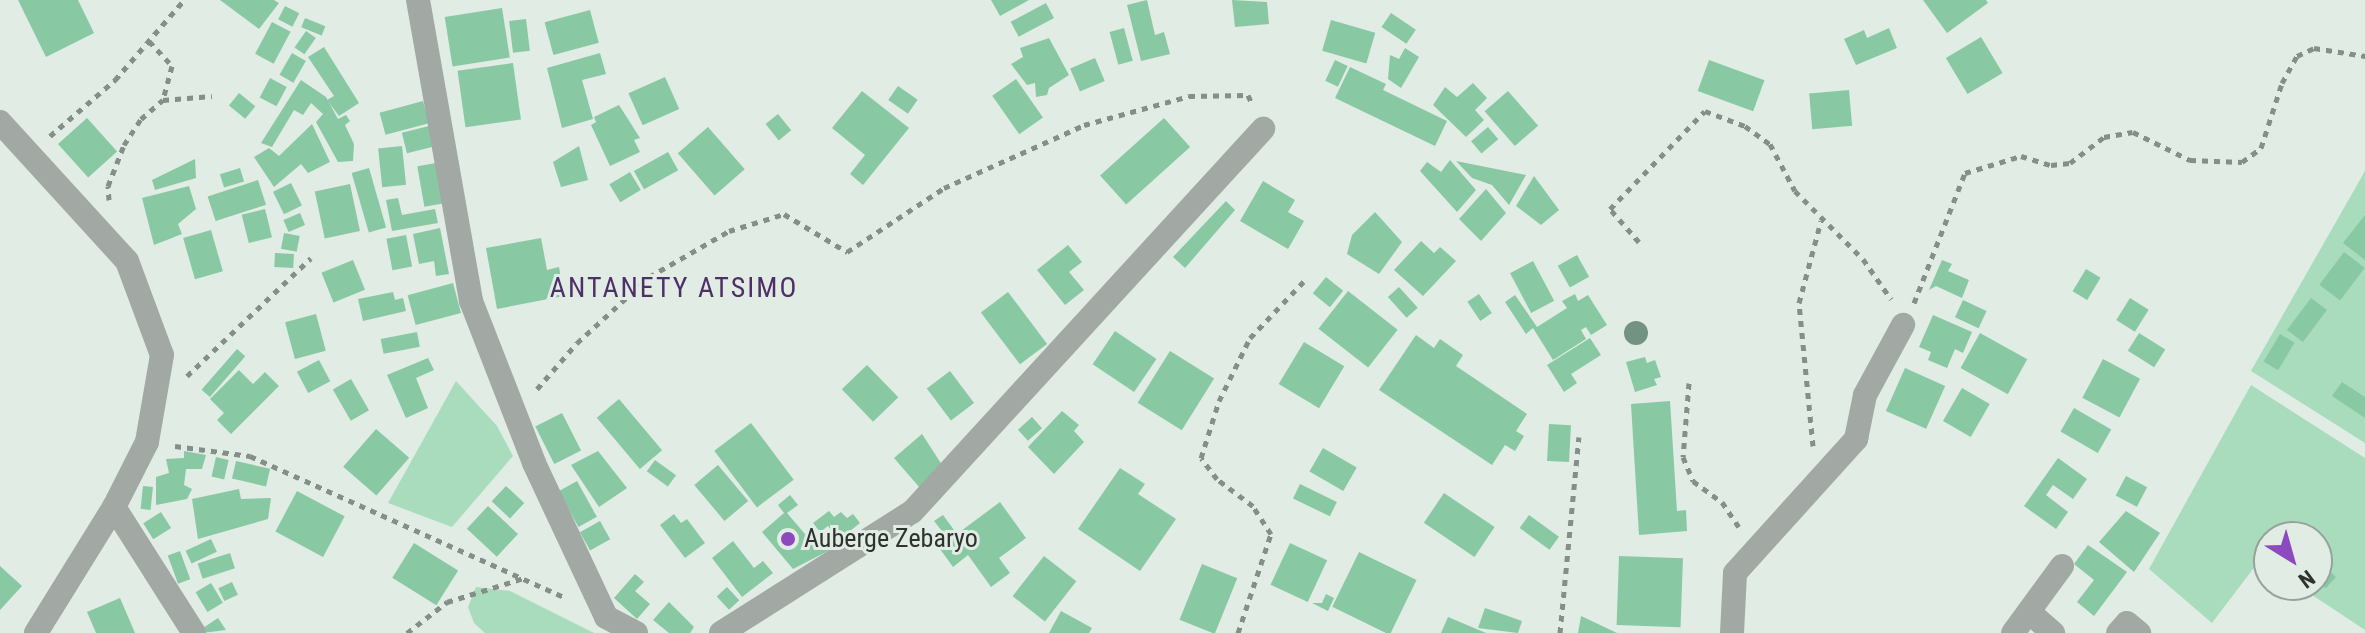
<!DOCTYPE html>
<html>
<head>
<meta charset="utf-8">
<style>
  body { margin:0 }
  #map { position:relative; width:2365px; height:633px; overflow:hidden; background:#e0ece4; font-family:"Roboto Condensed",sans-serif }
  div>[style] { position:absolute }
  .green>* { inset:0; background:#a8dcbd }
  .building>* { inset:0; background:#88c9a3; transform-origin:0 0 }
  .path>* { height:5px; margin-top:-2.5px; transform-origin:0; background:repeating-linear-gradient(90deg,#858e88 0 6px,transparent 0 12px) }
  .minor>* { height:24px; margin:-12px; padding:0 12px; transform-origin:12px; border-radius:12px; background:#a2a8a4 }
  .trees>* { width:24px; height:24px; margin:-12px; border-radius:50%; background:#739382 }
  .dots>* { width:22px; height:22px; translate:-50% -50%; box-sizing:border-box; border:4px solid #e0ece4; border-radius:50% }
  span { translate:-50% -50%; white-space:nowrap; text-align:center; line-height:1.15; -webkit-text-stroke:6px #e0ece4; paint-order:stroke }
  .poi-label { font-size:26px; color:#2d322f }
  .left { translate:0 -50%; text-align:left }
  .neighbourhood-label { font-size:28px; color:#4f2f68; letter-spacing:2px }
  .north { position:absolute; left:2253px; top:521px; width:80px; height:80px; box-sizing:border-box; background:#e0ece4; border:2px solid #98a29c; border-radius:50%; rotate:143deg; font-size:22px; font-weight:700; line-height:32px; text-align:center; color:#2d322f }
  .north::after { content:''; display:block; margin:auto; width:28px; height:36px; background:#8d49be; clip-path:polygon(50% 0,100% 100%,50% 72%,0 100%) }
</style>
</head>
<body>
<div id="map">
  <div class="green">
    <i style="clip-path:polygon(2365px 171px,2365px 443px,2251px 371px)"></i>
    <i style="clip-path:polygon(456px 381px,497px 426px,513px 456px,452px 527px,388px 503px)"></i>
    <i style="clip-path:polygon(2251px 385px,2365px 458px,2365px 630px,2297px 585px,2317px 585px,2317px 537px,2269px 537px,2269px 567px,2259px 561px,2212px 623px,2149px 569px)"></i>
    <i style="clip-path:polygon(476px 587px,510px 591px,594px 633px,485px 633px,474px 623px,468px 607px)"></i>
  </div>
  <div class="building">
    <i style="clip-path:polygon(18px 0,78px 0,94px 33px,46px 57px)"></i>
    <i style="clip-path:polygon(220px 0,274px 0,279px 3px,259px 29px)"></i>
    <i style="clip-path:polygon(991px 0,1029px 0,1000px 16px)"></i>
    <i style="clip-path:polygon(1147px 0,1155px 35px,1164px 32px,1170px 54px,1141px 61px,1127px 5px)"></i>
    <i style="clip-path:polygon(1232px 0,1267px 2px,1269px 24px,1235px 27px)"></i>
    <i style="clip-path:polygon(1923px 0,1986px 0,1988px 3px,1947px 33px)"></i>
    <i style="left:1046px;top:3px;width:17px;height:40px;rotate:62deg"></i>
    <i style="left:285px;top:6px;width:16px;height:15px;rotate:27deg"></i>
    <i style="left:502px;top:8px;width:50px;height:58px;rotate:81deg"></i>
    <i style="left:590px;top:10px;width:34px;height:47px;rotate:75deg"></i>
    <i style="left:1391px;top:13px;width:30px;height:17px;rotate:34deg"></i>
    <i style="left:305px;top:18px;width:22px;height:10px;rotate:22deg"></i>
    <i style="left:526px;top:19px;width:32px;height:17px;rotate:83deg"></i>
    <i style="left:1331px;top:20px;width:46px;height:32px;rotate:16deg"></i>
    <i style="left:272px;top:22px;width:21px;height:36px;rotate:28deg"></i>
    <i style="left:1124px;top:28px;width:34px;height:15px;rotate:75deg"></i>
    <i style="clip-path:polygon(1889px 28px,1897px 48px,1856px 65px,1844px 39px,1864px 30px,1867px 38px)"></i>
    <i style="left:306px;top:31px;width:12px;height:20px;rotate:35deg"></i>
    <i style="left:1981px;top:37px;width:42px;height:41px;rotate:59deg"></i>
    <i style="clip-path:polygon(1049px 38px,1069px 75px,1049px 88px,1047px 95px,1036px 97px,1035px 83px,1027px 85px,1011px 64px,1023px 57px,1020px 48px)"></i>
    <i style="clip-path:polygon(324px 47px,359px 103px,339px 116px,327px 100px,334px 96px,308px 57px)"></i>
    <i style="clip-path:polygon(1405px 48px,1419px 57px,1401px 88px,1388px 79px,1390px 55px,1399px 59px)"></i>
    <i style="left:292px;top:53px;width:16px;height:25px;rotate:30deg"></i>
    <i style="clip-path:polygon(600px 53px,606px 74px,582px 80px,593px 119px,562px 128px,547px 68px)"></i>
    <i style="left:1095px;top:58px;width:25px;height:27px;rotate:67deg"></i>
    <i style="left:1335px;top:60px;width:14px;height:23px;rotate:25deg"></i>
    <i style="left:1709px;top:60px;width:59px;height:33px;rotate:20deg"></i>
    <i style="left:513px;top:63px;width:57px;height:56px;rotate:82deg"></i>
    <i style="clip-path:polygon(1350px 67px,1386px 84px,1383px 90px,1447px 121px,1435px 146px,1335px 98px)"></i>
    <i style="left:665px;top:77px;width:35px;height:40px;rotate:66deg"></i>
    <i style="left:270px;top:78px;width:19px;height:22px;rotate:28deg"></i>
    <i style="left:1016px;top:79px;width:47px;height:29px;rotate:55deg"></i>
    <i style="clip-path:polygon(301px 80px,326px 97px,338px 119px,346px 115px,350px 121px,345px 125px,354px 144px,353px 161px,338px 162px,316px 122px,323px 114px,311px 103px,303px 115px,294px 110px,272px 147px,261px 143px)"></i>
    <i style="clip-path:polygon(1473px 83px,1487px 98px,1475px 110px,1484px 120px,1466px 137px,1433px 105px,1445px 87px,1457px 97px)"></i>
    <i style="left:898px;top:86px;width:24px;height:17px;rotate:35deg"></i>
    <i style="left:1849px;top:90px;width:36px;height:40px;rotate:85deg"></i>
    <i style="clip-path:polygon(862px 91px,909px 128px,863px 185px,850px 174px,865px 155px,832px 128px)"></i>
    <i style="left:1508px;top:91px;width:46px;height:31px;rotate:49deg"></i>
    <i style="left:239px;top:93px;width:21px;height:16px;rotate:39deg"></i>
    <i style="left:423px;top:101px;width:23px;height:45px;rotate:75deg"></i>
    <i style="clip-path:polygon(619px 105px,640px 138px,634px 140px,640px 152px,610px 166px,591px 125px,596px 122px,594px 117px)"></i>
    <i style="left:778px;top:114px;width:21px;height:16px;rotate:51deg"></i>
    <i style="left:87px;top:118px;width:45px;height:39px;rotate:48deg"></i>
    <i style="left:1164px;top:118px;width:39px;height:86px;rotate:48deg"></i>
    <i style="clip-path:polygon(312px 124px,330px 162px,308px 173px,301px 164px,274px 187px,254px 157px,269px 148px,279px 156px)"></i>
    <i style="left:429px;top:126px;width:21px;height:28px;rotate:76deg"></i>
    <i style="left:708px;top:127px;width:56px;height:40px;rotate:49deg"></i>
    <i style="left:1488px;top:127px;width:16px;height:22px;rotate:50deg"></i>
    <i style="left:402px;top:146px;width:39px;height:24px;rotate:84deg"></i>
    <i style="clip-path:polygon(579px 146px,588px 180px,561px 187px,553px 162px)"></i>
    <i style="left:668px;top:152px;width:21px;height:39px;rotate:61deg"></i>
    <i style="clip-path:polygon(195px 159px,196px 178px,155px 190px,152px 180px)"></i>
    <i style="clip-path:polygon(1450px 160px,1476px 190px,1457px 212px,1420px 171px,1427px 162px,1441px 172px)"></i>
    <i style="clip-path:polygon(1456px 161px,1526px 175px,1509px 205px,1492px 185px,1472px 178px)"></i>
    <i style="left:436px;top:163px;width:41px;height:19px;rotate:80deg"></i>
    <i style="left:240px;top:168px;width:14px;height:21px;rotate:73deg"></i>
    <i style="left:369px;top:168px;width:62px;height:18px;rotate:74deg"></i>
    <i style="left:630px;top:172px;width:21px;height:24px;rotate:59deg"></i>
    <i style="clip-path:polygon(1534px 176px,1559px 210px,1541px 225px,1516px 206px)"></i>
    <i style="left:258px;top:180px;width:26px;height:53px;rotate:72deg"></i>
    <i style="clip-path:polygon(1263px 181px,1295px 200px,1288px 212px,1304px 221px,1288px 249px,1240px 221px)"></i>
    <i style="left:291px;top:183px;width:25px;height:20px;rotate:64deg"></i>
    <i style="left:350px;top:184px;width:48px;height:36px;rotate:78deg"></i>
    <i style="clip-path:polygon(189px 186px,196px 209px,178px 224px,182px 234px,154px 245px,142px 198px)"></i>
    <i style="clip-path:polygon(1486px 189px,1506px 213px,1481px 241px,1459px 219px)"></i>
    <i style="clip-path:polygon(398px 198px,402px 215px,435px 209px,438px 223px,392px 231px,386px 200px)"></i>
    <i style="clip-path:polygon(1226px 201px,1235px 210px,1185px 268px,1173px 257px)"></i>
    <i style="left:265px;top:209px;width:29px;height:24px;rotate:76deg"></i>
    <i style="clip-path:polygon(1375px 212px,1402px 242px,1379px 274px,1347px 254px,1352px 235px)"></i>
    <i style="left:300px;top:213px;width:13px;height:18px;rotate:67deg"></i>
    <i style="clip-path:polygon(2365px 215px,2365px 260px,2343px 243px)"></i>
    <i style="clip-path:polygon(440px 228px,449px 274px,436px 276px,434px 261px,419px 264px,413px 234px)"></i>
    <i style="left:211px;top:230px;width:43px;height:29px;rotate:74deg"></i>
    <i style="left:284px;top:233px;width:16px;height:16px;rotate:11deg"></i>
    <i style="left:406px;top:235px;width:32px;height:20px;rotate:79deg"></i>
    <i style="clip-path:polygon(541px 238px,547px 270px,559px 267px,564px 296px,497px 309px,486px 248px)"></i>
    <i style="clip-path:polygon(1421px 241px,1434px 253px,1440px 247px,1456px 261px,1423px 296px,1394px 270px)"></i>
    <i style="clip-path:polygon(1068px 245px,1082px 262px,1069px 272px,1084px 290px,1065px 305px,1037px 270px)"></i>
    <i style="left:2344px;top:252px;width:26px;height:41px;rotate:37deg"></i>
    <i style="left:275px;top:253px;width:19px;height:14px;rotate:3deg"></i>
    <i style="left:1577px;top:255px;width:25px;height:22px;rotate:61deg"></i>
    <i style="left:353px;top:260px;width:32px;height:34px;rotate:68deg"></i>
    <i style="clip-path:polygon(1942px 260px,1952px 264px,1948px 271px,1969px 280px,1962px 298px,1936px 286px,1929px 290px)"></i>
    <i style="left:1533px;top:261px;width:45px;height:26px;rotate:62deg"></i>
    <i style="left:2086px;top:269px;width:17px;height:26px;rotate:31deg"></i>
    <i style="left:1326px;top:277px;width:22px;height:21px;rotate:39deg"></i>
    <i style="left:453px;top:283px;width:31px;height:47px;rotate:75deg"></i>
    <i style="left:1399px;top:287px;width:28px;height:15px;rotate:48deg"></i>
    <i style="left:1348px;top:291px;width:63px;height:48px;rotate:38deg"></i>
    <i style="clip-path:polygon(393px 292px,395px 300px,403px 298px,406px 311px,363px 321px,358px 299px)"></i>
    <i style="left:1008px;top:292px;width:65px;height:34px;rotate:53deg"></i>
    <i style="left:1479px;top:294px;width:23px;height:14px;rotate:56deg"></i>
    <i style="clip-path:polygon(1575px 294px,1578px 301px,1588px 295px,1607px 325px,1591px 335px,1586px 327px,1581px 330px,1586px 339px,1553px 360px,1533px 328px,1526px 334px,1505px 302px,1515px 295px,1537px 327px,1567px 308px,1562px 301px)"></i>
    <i style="left:2130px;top:298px;width:22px;height:26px;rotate:32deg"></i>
    <i style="left:2311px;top:298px;width:20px;height:40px;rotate:37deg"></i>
    <i style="left:1963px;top:300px;width:26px;height:19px;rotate:25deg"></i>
    <i style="left:316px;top:314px;width:38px;height:32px;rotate:75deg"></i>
    <i style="clip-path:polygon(1933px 315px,1972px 332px,1963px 353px,1955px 349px,1947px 368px,1928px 360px,1931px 352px,1919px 347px)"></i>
    <i style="left:1115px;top:331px;width:50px;height:40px;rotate:34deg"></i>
    <i style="left:417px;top:332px;width:15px;height:37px;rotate:79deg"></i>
    <i style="left:1980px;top:333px;width:54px;height:40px;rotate:29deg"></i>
    <i style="left:2139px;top:333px;width:31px;height:21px;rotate:32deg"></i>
    <i style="left:2280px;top:334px;width:17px;height:32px;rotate:31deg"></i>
    <i style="clip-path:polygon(1416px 335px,1434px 348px,1440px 339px,1463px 355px,1456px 366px,1527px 414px,1516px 431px,1524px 436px,1515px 451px,1505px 445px,1492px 465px,1379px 390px)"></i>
    <i style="clip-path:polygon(1590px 338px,1601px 355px,1571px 374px,1577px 383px,1564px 392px,1547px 365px)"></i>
    <i style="left:1304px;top:342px;width:47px;height:49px;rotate:31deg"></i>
    <i style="left:237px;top:349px;width:11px;height:54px;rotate:41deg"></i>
    <i style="left:1170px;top:351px;width:52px;height:61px;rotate:32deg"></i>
    <i style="clip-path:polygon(1645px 357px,1647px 363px,1655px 360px,1661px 377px,1654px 379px,1657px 385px,1635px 392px,1626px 362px)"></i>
    <i style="clip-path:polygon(428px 358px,434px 370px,416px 378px,428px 408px,406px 418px,387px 375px)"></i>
    <i style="left:2103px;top:359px;width:42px;height:44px;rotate:28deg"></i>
    <i style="left:319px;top:360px;width:24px;height:25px;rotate:62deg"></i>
    <i style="left:867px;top:365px;width:45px;height:35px;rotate:46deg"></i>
    <i style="left:1905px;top:368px;width:44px;height:47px;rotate:24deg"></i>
    <i style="clip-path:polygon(239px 370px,253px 384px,265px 372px,279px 386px,231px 434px,217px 420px,224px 413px,210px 399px)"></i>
    <i style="left:950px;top:371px;width:40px;height:29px;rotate:53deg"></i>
    <i style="left:351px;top:379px;width:36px;height:21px;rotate:60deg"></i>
    <i style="clip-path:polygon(2342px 382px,2365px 397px,2365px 418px,2332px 396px)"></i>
    <i style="left:1962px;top:388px;width:32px;height:38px;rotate:30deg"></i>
    <i style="left:619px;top:399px;width:67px;height:29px;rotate:50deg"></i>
    <i style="clip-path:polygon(1670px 401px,1677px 511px,1686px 510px,1687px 531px,1639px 535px,1631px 404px)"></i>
    <i style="left:2074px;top:408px;width:43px;height:27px;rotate:30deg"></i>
    <i style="clip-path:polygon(1062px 411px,1079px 425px,1074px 431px,1084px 442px,1054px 474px,1028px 447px)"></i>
    <i style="left:562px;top:413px;width:42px;height:30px;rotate:63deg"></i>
    <i style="left:1032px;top:417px;width:15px;height:19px;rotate:48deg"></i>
    <i style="left:751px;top:423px;width:71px;height:46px;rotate:53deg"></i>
    <i style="left:1549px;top:424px;width:22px;height:37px;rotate:3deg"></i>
    <i style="left:376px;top:429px;width:44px;height:50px;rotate:41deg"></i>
    <i style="clip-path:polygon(922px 434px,944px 468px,920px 488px,894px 458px)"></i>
    <i style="left:1323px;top:448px;width:39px;height:27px;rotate:30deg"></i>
    <i style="clip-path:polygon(184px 451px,206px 455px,202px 469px,186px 469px,184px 485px,192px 489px,187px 499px,156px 505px,156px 477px,169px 473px,166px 459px,184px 458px)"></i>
    <i style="clip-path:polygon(598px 451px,627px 488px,599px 507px,571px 465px)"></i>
    <i style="left:216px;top:457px;width:13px;height:20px;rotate:13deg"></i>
    <i style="clip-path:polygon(2058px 458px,2087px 479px,2073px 499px,2053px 485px,2046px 495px,2068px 512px,2056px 529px,2024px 506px)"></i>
    <i style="left:655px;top:460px;width:26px;height:14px;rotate:36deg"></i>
    <i style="left:236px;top:461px;width:35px;height:18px;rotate:13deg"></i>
    <i style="left:718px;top:465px;width:47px;height:31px;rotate:50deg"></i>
    <i style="clip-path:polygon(1120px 468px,1145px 484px,1138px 494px,1176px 519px,1140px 571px,1078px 529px)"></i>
    <i style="left:2126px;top:476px;width:24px;height:22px;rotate:28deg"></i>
    <i style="left:577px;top:481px;width:41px;height:21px;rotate:61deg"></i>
    <i style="left:1300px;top:484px;width:41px;height:16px;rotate:26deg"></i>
    <i style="left:143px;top:486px;width:10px;height:23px;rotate:6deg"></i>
    <i style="left:506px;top:486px;width:25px;height:21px;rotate:43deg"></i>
    <i style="clip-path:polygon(239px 489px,241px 499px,271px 498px,268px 519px,198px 539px,192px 499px)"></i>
    <i style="left:297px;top:491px;width:54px;height:46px;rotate:28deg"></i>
    <i style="left:1444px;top:493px;width:61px;height:36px;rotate:34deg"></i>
    <i style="clip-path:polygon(790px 495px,798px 505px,787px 513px,811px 541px,818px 536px,830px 550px,793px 569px,762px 532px,784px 513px,778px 505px)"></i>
    <i style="clip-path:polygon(1000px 502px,1026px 538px,999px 558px,1010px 573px,991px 587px,968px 555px,953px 567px,935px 542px,945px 535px,934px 521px,943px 515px,957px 534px)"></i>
    <i style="left:488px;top:506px;width:41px;height:31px;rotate:43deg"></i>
    <i style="clip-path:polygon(829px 511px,834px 517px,841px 512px,847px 518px,853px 514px,860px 523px,839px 540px,828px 526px,820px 532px,813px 523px)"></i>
    <i style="clip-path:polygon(2126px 511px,2160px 533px,2134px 572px,2099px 542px)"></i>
    <i style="left:161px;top:512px;width:19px;height:21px;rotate:58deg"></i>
    <i style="clip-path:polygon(674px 514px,681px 523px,687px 519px,705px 543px,685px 558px,660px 525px)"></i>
    <i style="left:1529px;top:515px;width:37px;height:16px;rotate:36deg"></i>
    <i style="left:600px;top:521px;width:21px;height:23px;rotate:61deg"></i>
    <i style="left:211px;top:539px;width:14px;height:28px;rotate:65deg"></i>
    <i style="clip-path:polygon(733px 541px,754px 568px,763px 561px,773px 573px,742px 597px,712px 558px)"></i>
    <i style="left:414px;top:543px;width:52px;height:41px;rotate:32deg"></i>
    <i style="left:1290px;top:543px;width:41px;height:46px;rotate:25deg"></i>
    <i style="clip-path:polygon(2088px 545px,2127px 572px,2094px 616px,2077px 602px,2094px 580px,2074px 564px)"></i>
    <i style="left:180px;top:551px;width:30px;height:13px;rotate:70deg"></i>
    <i style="left:1359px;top:552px;width:64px;height:61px;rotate:26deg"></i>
    <i style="left:230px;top:553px;width:16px;height:34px;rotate:72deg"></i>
    <i style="left:1044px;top:556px;width:41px;height:51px;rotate:38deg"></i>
    <i style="left:1619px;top:556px;width:64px;height:69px;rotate:2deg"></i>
    <i style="left:1202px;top:564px;width:38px;height:60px;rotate:22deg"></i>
    <i style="clip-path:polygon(0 566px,22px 586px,0 610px)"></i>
    <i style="left:2327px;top:569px;width:12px;height:15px;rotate:42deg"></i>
    <i style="clip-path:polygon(635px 574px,644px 582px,635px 591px,650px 604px,637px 619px,614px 598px)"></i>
    <i style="left:232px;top:582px;width:14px;height:15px;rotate:65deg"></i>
    <i style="left:211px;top:583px;width:23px;height:18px;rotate:59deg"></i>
    <i style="left:727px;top:587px;width:18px;height:14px;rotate:47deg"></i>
    <i style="clip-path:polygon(1326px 594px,1334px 598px,1328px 611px,1312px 603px,1322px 603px)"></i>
    <i style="clip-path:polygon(120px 598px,135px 633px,96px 633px,87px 612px)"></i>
    <i style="clip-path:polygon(669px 602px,694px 627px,690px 633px,669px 633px,653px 620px)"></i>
    <i style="clip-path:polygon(1485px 608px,1522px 621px,1518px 633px,1478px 628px)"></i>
    <i style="clip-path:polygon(1061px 611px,1092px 628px,1089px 633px,1049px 633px)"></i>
    <i style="clip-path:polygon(1581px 616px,1617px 633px,1578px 633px)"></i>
    <i style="clip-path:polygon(1448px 617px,1486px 633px,1441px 633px)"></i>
    <i style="clip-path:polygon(218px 618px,226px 630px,202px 633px,200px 630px)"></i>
  </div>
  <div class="path">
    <i style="left:149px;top:41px;width:34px;rotate:47deg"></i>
    <i style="left:172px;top:66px;width:35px;rotate:105deg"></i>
    <i style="left:50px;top:136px;width:86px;rotate:-40.7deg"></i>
    <i style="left:115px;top:80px;width:106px;rotate:-49.2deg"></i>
    <i style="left:109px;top:200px;width:14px;rotate:-94deg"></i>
    <i style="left:108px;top:186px;width:44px;rotate:-68.7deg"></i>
    <i style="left:124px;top:145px;width:31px;rotate:-57deg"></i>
    <i style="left:141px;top:119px;width:29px;rotate:-41deg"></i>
    <i style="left:163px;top:100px;width:49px;rotate:-4.7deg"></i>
    <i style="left:1639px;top:242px;width:44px;rotate:-131.3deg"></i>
    <i style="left:1610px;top:209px;width:136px;rotate:-45.9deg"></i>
    <i style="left:1705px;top:111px;width:43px;rotate:20.6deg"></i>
    <i style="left:1745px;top:126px;width:31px;rotate:36deg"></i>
    <i style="left:1770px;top:144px;width:53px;rotate:62deg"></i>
    <i style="left:1795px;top:191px;width:96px;rotate:45deg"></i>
    <i style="left:1863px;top:259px;width:49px;rotate:55deg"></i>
    <i style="left:1914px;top:303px;width:140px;rotate:-68.6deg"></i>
    <i style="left:1965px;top:173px;width:59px;rotate:-16.9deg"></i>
    <i style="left:2021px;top:156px;width:31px;rotate:17deg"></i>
    <i style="left:2051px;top:165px;width:19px;rotate:-6deg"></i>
    <i style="left:2070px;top:163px;width:43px;rotate:-37.4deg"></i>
    <i style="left:2104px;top:137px;width:29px;rotate:-10deg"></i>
    <i style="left:2133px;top:132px;width:64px;rotate:26.2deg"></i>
    <i style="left:2190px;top:160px;width:52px;rotate:2.2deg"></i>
    <i style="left:2242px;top:162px;width:24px;rotate:-36deg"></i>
    <i style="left:2261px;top:148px;width:68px;rotate:-72.1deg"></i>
    <i style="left:2282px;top:83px;width:31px;rotate:-61deg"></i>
    <i style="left:2297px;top:56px;width:19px;rotate:-25deg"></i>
    <i style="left:2314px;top:48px;width:52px;rotate:8.9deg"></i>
    <i style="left:187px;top:376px;width:171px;rotate:-43.6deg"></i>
    <i style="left:1689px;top:383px;width:74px;rotate:94.6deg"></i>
    <i style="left:1683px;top:457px;width:26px;rotate:67deg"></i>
    <i style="left:1693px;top:481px;width:36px;rotate:36deg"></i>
    <i style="left:1722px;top:502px;width:30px;rotate:56deg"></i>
    <i style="left:537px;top:389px;width:61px;rotate:-49deg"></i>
    <i style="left:577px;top:343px;width:98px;rotate:-42.5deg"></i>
    <i style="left:649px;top:277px;width:92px;rotate:-29.9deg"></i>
    <i style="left:729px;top:231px;width:58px;rotate:-17.2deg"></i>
    <i style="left:784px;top:214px;width:74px;rotate:31.1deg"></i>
    <i style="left:847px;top:252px;width:116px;rotate:-33.4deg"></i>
    <i style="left:944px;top:188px;width:154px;rotate:-24.2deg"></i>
    <i style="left:1084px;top:125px;width:109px;rotate:-15.4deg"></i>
    <i style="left:1189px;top:96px;width:59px;rotate:-1deg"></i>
    <i style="left:1248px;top:95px;width:10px;rotate:66deg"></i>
    <i style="left:175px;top:446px;width:76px;rotate:7.6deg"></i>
    <i style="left:250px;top:456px;width:346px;rotate:24.2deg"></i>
    <i style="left:1813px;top:446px;width:144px;rotate:-95.6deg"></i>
    <i style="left:1799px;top:303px;width:85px;rotate:-75deg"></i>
    <i style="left:407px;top:633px;width:51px;rotate:-37.8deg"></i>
    <i style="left:447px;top:602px;width:81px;rotate:-17.3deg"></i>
    <i style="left:1238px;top:633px;width:104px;rotate:-71.6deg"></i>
    <i style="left:1271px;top:534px;width:33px;rotate:-123deg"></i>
    <i style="left:1253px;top:506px;width:45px;rotate:-143.1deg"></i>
    <i style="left:1217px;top:479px;width:26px;rotate:-127deg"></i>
    <i style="left:1201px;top:458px;width:60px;rotate:-72.5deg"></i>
    <i style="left:1219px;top:401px;width:70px;rotate:-63.8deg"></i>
    <i style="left:1250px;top:338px;width:81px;rotate:-46.5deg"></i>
    <i style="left:1560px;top:633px;width:197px;rotate:-84.5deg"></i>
  </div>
  <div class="minor">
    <i style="left:418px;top:0;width:306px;rotate:80deg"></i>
    <i style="left:471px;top:301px;width:174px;rotate:68.7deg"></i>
    <i style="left:534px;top:463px;width:170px;rotate:64.9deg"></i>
    <i style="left:606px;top:617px;width:34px;rotate:28deg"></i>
    <i style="left:0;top:122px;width:188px;rotate:47.6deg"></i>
    <i style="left:127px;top:261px;width:100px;rotate:69.6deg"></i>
    <i style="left:162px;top:355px;width:88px;rotate:99.8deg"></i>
    <i style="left:147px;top:442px;width:73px;rotate:116.9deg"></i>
    <i style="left:114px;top:507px;width:148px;rotate:121.8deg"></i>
    <i style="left:114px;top:507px;width:149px;rotate:57.6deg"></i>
    <i style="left:2029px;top:612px;width:32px;rotate:41deg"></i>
    <i style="left:721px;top:633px;width:226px;rotate:-32.4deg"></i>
    <i style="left:912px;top:512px;width:520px;rotate:-47.5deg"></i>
    <i style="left:1732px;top:633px;width:60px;rotate:-87.1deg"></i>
    <i style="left:1735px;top:573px;width:181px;rotate:-47.9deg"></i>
    <i style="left:1856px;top:439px;width:45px;rotate:-78.4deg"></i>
    <i style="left:1865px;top:395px;width:80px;rotate:-61.5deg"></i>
    <i style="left:2013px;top:633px;width:83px;rotate:-53.8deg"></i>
    <i style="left:2118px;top:633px;width:13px;rotate:-48deg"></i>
    <i style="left:2127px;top:623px;width:16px;rotate:40deg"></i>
  </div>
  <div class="trees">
    <i style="left:1636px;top:333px"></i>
  </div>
  <div class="dots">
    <i style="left:788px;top:539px;background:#8d49be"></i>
  </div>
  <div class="poi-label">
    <span class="left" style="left:804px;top:539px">Auberge Zebaryo</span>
  </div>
  <div class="neighbourhood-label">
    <span style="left:674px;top:288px">ANTANETY ATSIMO</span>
  </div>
  <div class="north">N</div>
</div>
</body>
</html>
